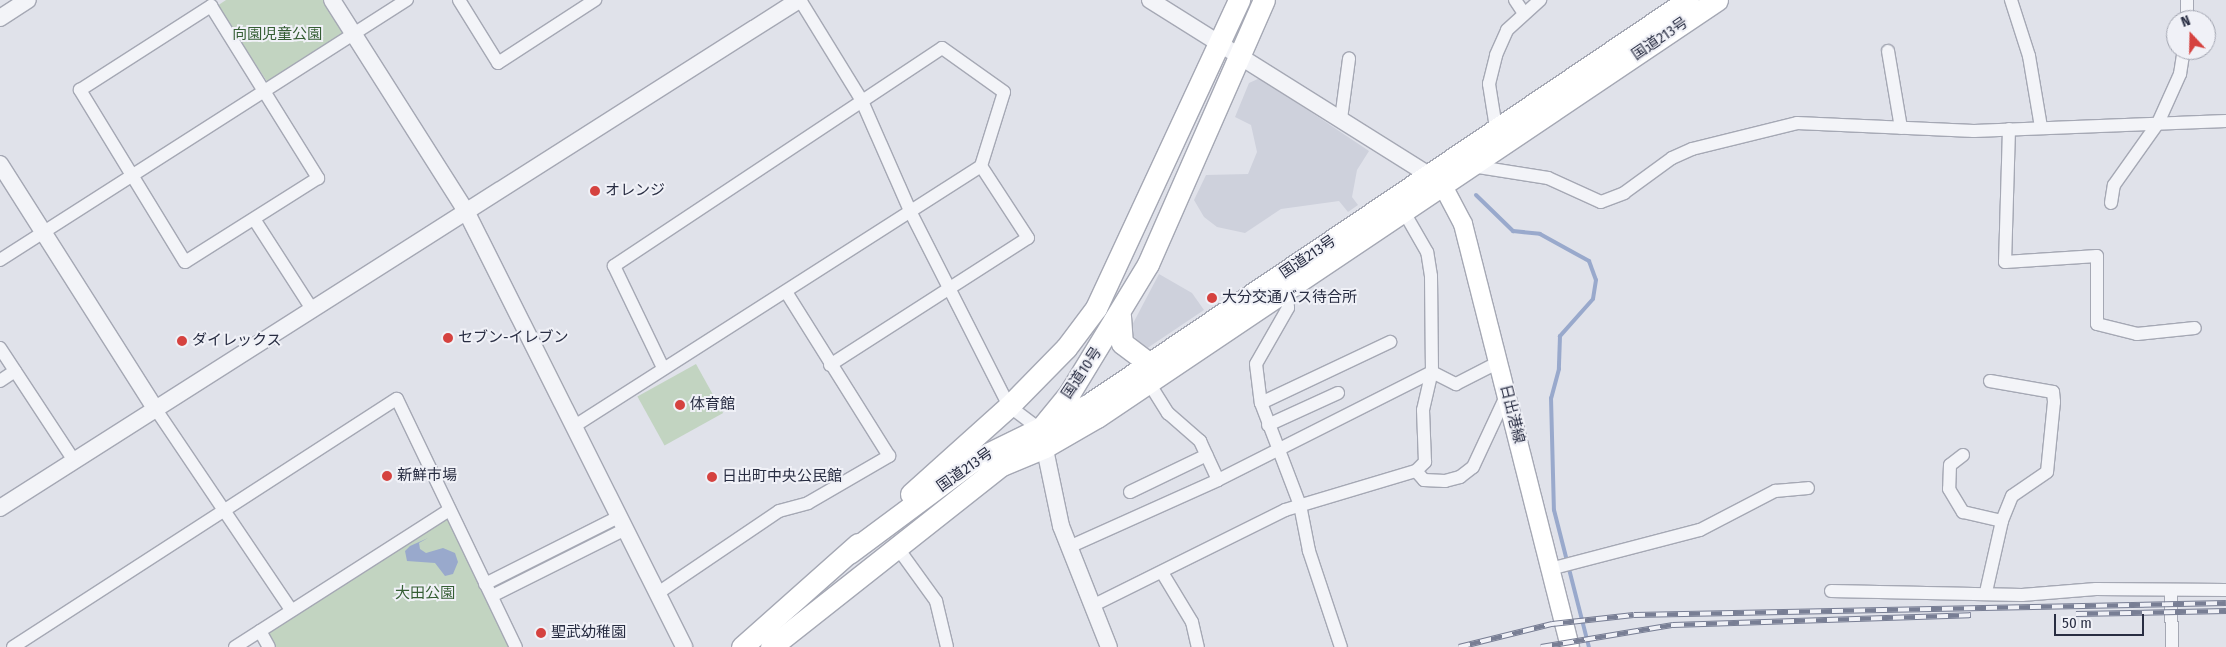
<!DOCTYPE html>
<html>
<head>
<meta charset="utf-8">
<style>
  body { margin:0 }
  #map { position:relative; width:2226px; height:647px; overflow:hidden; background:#e0e2ea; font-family:"Fira Sans Condensed","Noto Sans JP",sans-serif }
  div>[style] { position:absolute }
  .built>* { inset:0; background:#ced1dc }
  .green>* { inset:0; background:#c2d4c1; transform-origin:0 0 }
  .water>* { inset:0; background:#99a9cc }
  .stream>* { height:4px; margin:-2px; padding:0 2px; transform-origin:2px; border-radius:2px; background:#99a9cc }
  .roads { filter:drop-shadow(1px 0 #a5a8b4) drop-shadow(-1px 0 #a5a8b4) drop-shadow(0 1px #a5a8b4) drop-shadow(0 -1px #a5a8b4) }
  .minor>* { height:12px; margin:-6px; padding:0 6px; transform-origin:6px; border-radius:6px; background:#f3f4f8 }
  .tertiary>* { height:16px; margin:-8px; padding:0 8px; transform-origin:8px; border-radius:8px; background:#f3f4f8 }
  .secondary>* { height:18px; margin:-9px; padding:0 9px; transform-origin:9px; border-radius:9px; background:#fff }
  .trunk>* { height:21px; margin:-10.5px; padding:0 10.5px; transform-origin:10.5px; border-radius:10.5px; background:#fff }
  .rail>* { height:5.5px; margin-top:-2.75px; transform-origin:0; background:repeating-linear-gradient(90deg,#f0f1f7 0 11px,#787e94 0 22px); box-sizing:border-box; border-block:1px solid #787e94 }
  .dots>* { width:14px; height:14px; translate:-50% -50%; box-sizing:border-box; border:2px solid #f0f1f7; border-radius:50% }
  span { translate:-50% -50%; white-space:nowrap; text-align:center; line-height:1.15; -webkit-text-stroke:4px #f0f1f7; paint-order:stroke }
  .park-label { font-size:15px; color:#355e34 }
  .street-label { font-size:15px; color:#282d42 }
  .poi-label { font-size:15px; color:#282d42 }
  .left { translate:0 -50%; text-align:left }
  .north { position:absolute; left:2166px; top:10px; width:50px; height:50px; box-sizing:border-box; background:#f0f1f7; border:1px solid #a0a3af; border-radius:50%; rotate:339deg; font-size:14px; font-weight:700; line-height:20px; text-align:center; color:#282d42 }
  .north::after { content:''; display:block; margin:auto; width:18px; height:22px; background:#d5423f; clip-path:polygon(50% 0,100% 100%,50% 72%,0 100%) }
  .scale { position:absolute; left:2054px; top:614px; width:90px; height:22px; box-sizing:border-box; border:2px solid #282d42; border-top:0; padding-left:6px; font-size:15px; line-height:18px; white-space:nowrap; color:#282d42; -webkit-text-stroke:4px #f0f1f7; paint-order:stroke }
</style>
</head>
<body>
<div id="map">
  <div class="built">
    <i style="clip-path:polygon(1260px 78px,1369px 151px,1357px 170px,1352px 197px,1358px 205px,1348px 212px,1339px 201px,1281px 209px,1245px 233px,1217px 227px,1204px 217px,1194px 200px,1206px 175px,1248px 174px,1257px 152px,1251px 125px,1235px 117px,1249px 83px)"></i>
    <i style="clip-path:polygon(1159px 274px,1192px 293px,1204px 310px,1146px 349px,1129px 331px)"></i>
  </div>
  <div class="green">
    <i style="clip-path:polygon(226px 0,324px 0,345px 33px,268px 83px,217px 6px)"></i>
    <i style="left:696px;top:364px;width:56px;height:67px;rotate:61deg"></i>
    <i style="clip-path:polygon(447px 518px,510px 647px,274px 647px,266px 632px)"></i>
  </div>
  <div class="water">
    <i style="clip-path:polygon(428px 538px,419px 543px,420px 549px,426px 553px,443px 548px,455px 553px,458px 562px,453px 574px,445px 576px,435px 563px,407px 561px,405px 551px,410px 546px)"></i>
  </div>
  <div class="stream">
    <i style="left:1476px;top:195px;width:52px;rotate:44.2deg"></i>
    <i style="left:1513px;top:231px;width:27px;rotate:6deg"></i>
    <i style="left:1540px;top:234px;width:56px;rotate:28.9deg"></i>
    <i style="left:1589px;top:261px;width:20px;rotate:70deg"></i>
    <i style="left:1596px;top:280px;width:19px;rotate:99deg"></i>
    <i style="left:1593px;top:299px;width:50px;rotate:131.7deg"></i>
    <i style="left:1560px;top:336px;width:33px;rotate:92deg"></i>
    <i style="left:1559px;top:369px;width:30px;rotate:105deg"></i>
    <i style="left:1551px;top:398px;width:112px;rotate:88.5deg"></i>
    <i style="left:1554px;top:510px;width:141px;rotate:75.7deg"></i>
  </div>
  <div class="roads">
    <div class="minor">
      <i style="left:459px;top:0;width:74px;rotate:58.2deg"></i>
      <i style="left:498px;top:63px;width:116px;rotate:-33deg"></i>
      <i style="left:800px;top:0;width:116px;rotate:58.4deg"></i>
      <i style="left:861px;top:99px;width:124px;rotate:66.3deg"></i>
      <i style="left:911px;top:213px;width:216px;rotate:63.1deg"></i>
      <i style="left:1009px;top:406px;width:39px;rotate:37deg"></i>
      <i style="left:1515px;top:0;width:14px;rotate:56deg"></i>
      <i style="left:2011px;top:0;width:59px;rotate:72.2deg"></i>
      <i style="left:2029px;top:56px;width:72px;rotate:80.4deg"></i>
      <i style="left:2187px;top:0;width:20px;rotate:90deg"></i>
      <i style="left:211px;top:6px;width:203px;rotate:58.1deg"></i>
      <i style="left:318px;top:178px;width:157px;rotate:147.7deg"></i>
      <i style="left:185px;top:262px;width:202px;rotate:-121.4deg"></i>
      <i style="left:80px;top:90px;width:156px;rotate:-32.7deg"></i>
      <i style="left:1888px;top:51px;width:78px;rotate:80.4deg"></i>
      <i style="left:1341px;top:119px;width:61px;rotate:-82.4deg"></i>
      <i style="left:2009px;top:129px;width:133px;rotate:91.7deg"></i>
      <i style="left:2005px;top:262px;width:92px;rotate:-3.7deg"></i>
      <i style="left:2097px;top:256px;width:68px;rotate:90deg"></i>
      <i style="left:2097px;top:324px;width:41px;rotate:14deg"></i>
      <i style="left:2137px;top:334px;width:58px;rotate:-5.9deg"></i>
      <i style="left:1497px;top:134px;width:51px;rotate:-99.1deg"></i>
      <i style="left:1489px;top:84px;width:30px;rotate:-76deg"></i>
      <i style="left:1496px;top:55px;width:27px;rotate:-66deg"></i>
      <i style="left:1507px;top:30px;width:45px;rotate:-42.3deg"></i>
      <i style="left:1472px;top:166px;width:77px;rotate:9deg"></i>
      <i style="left:1548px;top:178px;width:58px;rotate:24.4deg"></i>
      <i style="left:1601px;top:202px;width:25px;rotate:-21deg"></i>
      <i style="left:1624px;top:193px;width:59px;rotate:-36.1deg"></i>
      <i style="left:1672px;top:158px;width:22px;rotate:-24deg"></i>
      <i style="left:1692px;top:149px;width:108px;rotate:-13.9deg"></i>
      <i style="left:1797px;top:123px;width:177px;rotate:2.6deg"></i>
      <i style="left:1974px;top:131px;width:252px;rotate:-2.3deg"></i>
      <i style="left:2111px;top:203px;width:18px;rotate:-81deg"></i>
      <i style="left:2114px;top:185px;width:76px;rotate:-54.6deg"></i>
      <i style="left:2158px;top:123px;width:54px;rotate:-65.8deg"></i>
      <i style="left:2180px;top:74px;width:24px;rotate:-81deg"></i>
      <i style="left:254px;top:219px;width:107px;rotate:57.2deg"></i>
      <i style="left:0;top:260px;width:483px;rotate:-32.6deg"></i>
      <i style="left:1285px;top:292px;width:16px;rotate:79deg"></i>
      <i style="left:1288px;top:308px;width:64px;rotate:119.7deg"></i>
      <i style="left:1256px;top:364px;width:39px;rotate:83deg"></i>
      <i style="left:1261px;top:403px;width:109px;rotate:69.1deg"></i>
      <i style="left:1300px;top:505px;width:47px;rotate:78.9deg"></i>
      <i style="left:1309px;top:551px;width:101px;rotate:71.6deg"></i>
      <i style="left:0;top:348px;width:133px;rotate:56.7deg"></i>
      <i style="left:830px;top:365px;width:235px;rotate:-32.7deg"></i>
      <i style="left:1028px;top:238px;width:86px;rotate:-123.1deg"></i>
      <i style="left:0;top:381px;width:18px;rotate:-34deg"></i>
      <i style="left:1990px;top:381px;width:64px;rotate:9.9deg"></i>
      <i style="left:2053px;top:392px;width:10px;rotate:84deg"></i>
      <i style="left:2054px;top:402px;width:70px;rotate:95.7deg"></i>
      <i style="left:2047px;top:472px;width:42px;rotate:145.6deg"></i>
      <i style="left:2012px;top:496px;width:27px;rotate:112deg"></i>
      <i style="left:1149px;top:383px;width:36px;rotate:58deg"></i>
      <i style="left:1168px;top:413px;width:43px;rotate:41.2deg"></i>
      <i style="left:1200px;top:441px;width:43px;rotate:65.2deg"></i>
      <i style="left:1218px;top:480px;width:240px;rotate:-26.8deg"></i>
      <i style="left:1432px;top:372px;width:96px;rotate:-90.6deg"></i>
      <i style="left:1431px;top:276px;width:24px;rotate:-99deg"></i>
      <i style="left:1427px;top:252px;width:46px;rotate:-119.9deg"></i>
      <i style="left:1261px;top:403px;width:143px;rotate:-25.3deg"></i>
      <i style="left:155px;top:408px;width:244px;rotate:56deg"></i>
      <i style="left:1268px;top:425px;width:77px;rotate:-24.6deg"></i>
      <i style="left:573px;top:427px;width:484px;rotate:-32.6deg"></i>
      <i style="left:981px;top:166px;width:77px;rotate:-72.7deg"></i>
      <i style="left:1004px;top:92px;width:76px;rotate:-144.6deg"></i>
      <i style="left:942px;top:48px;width:394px;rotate:146.4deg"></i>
      <i style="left:614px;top:266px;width:113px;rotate:64.3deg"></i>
      <i style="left:1963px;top:455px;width:16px;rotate:142deg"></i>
      <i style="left:1950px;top:465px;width:24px;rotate:92deg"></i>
      <i style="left:1949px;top:489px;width:27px;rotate:59deg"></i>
      <i style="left:1963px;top:512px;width:40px;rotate:13deg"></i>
      <i style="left:2002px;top:521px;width:73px;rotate:102.7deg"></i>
      <i style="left:1416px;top:471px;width:12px;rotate:48deg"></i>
      <i style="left:1424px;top:480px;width:21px;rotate:3deg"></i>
      <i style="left:1445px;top:481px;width:16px;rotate:-15deg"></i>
      <i style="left:1460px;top:477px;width:16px;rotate:-38deg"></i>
      <i style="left:1473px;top:467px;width:81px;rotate:-65deg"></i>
      <i style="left:1130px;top:492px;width:85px;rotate:-25.7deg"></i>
      <i style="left:897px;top:547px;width:67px;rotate:54.2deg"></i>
      <i style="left:936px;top:601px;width:47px;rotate:76.6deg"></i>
      <i style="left:1069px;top:547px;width:163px;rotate:-24.2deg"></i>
      <i style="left:1550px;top:569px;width:155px;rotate:-14.6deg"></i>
      <i style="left:1700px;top:530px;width:85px;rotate:-27.5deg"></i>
      <i style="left:1775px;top:491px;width:33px;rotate:-5deg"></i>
      <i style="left:1163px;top:574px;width:56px;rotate:58.9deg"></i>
      <i style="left:1192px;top:622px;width:26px;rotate:77deg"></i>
      <i style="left:485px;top:584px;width:149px;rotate:-26.7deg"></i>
      <i style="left:1831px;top:591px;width:191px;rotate:1.2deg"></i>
      <i style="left:2022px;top:595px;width:74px;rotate:-4.6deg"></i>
      <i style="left:2096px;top:589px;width:130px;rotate:0.4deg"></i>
      <i style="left:2171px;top:592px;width:55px;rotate:89deg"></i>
      <i style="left:658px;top:593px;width:146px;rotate:-34.1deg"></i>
      <i style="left:779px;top:511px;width:30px;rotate:-15deg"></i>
      <i style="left:808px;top:503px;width:94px;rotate:-30.1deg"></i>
      <i style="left:889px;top:456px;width:194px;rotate:-122.1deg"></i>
      <i style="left:492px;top:596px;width:148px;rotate:-26.6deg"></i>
      <i style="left:1092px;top:606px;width:216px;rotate:-26.4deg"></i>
      <i style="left:1285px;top:510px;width:137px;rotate:-16.6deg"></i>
      <i style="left:1416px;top:471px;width:13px;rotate:-45deg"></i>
      <i style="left:1425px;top:462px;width:52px;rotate:-92.2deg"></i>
      <i style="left:1423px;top:410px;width:39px;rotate:-77deg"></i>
      <i style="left:1432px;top:372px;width:27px;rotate:27deg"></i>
      <i style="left:1456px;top:384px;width:48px;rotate:-27.1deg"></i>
      <i style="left:260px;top:631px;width:18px;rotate:61deg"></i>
      <i style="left:13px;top:647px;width:457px;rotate:-32.9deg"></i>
      <i style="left:397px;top:399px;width:275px;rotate:64.4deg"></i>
      <i style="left:235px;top:647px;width:254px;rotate:-32.6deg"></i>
    </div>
    <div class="tertiary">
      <i style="left:332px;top:0;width:252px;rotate:57.6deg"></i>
      <i style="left:467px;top:213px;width:485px;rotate:63.4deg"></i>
      <i style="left:1150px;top:0;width:340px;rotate:32.1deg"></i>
      <i style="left:0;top:18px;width:33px;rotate:-33deg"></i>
      <i style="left:0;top:164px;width:289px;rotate:57.6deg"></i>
      <i style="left:1042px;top:435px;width:93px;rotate:78.2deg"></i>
      <i style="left:1061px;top:526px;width:130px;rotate:68.4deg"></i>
      <i style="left:0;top:508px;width:947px;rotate:-32.45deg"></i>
    </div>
    <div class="secondary">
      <i style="left:1443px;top:186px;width:43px;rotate:62.2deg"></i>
      <i style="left:1463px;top:224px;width:436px;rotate:75.8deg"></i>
    </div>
    <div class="trunk">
      <i style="left:1120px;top:316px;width:27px;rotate:86deg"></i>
      <i style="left:1122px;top:343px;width:35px;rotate:37deg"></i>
      <i style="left:1042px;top:427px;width:43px;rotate:-50.7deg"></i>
      <i style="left:1069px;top:394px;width:152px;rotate:-58.7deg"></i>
      <i style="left:1148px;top:264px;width:288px;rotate:-66.3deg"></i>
      <i style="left:997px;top:467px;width:52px;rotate:-22.6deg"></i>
      <i style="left:1045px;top:447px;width:60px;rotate:-30deg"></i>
      <i style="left:1097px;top:417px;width:747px;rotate:-33.92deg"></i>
      <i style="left:911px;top:494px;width:132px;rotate:-41.9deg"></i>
      <i style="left:1009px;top:406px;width:81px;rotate:-45.5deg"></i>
      <i style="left:1066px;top:348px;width:50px;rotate:-53.1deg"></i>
      <i style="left:1096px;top:308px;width:340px;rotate:-65.1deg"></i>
      <i style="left:849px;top:553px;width:154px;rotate:-36.6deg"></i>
      <i style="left:973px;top:461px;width:128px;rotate:-26deg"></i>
      <i style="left:1088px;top:405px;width:724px;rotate:-34.02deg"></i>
      <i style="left:742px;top:647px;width:155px;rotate:-41.6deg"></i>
      <i style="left:771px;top:647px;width:302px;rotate:-38.3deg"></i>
    </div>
  </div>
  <div class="rail">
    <i style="left:2076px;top:614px;width:150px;rotate:-1.1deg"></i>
    <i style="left:1459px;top:647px;width:96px;rotate:-13.9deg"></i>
    <i style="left:1552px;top:624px;width:82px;rotate:-6.3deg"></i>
    <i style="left:1634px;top:615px;width:592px;rotate:-1.16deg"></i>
    <i style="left:1541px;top:647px;width:134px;rotate:-9.5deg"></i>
    <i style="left:1673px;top:625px;width:298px;rotate:-1.9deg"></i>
  </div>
  <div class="dots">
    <i style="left:595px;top:191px;background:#d5423f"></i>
    <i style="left:1212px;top:298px;background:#d5423f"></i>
    <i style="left:448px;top:338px;background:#d5423f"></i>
    <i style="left:182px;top:341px;background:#d5423f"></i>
    <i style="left:680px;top:405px;background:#d5423f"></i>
    <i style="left:387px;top:476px;background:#d5423f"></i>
    <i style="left:712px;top:477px;background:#d5423f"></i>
    <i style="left:541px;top:633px;background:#d5423f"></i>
  </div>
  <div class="park-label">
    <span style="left:277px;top:35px">向園児童公園</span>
    <span style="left:425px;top:594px">大田公園</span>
  </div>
  <div class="street-label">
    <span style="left:1660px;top:39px;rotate:-34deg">国道213号</span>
    <span style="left:1308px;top:257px;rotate:-34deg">国道213号</span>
    <span style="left:1082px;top:373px;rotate:-56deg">国道10号</span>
    <span style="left:1512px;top:414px;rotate:76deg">日出港線</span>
    <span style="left:965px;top:470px;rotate:-35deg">国道213号</span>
  </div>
  <div class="poi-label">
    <span class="left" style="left:605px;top:191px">オレンジ</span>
    <span class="left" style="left:1222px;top:298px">大分交通バス待合所</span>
    <span class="left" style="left:458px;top:338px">セブン-イレブン</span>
    <span class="left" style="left:192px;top:341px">ダイレックス</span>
    <span class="left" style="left:690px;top:405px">体育館</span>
    <span class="left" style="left:397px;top:476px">新鮮市場</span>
    <span class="left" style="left:722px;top:477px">日出町中央公民館</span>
    <span class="left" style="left:551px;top:633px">聖武幼稚園</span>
  </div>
  <div class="north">N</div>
  <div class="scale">50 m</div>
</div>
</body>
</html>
